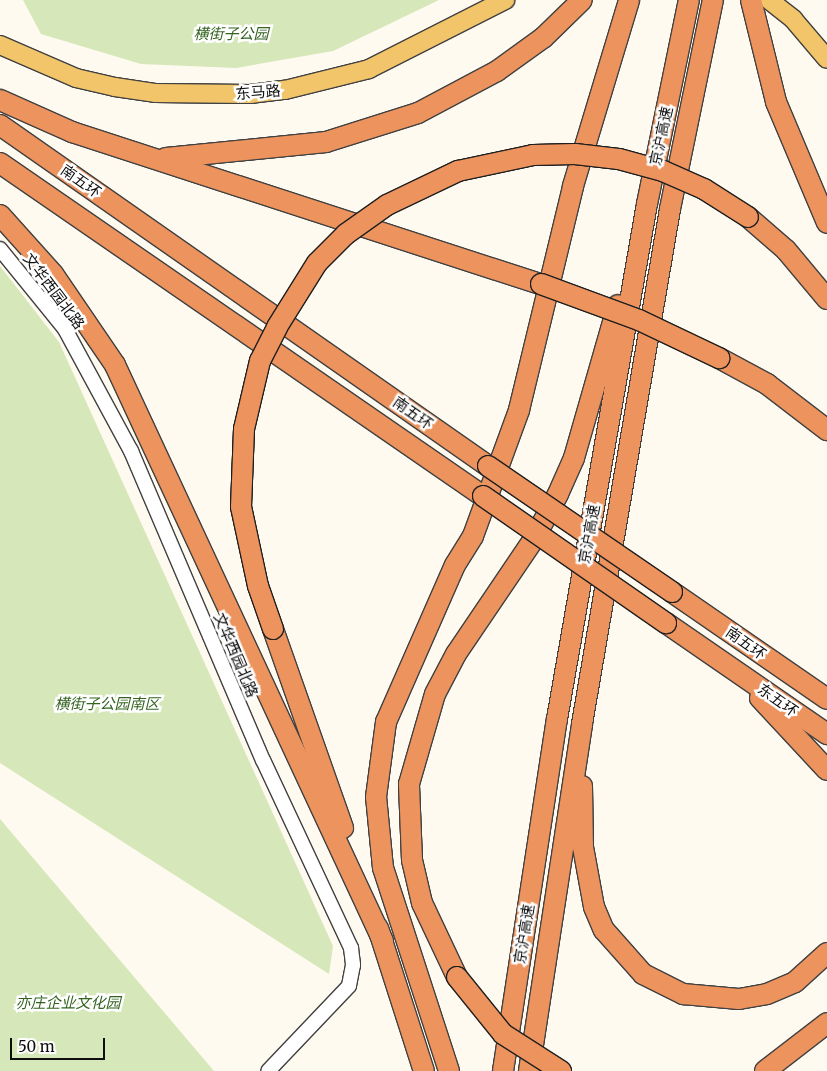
<!DOCTYPE html>
<html>
<head>
<meta charset="utf-8">
<style>
  body { margin:0 }
  #map { position:relative; width:827px; height:1071px; overflow:hidden; background:#fefaef; font-family:Merriweather,"Noto Sans SC",serif }
  div>[style] { position:absolute }
  .green>* { inset:0; background:#d6e7ba }
  .roads { filter:drop-shadow(1px 0 #414141) drop-shadow(-1px 0 #414141) drop-shadow(0 1px #414141) drop-shadow(0 -1px #414141) }
  .minor>* { height:14px; margin:-7px; padding:0 7px; transform-origin:7px; border-radius:7px; background:#fff }
  .major>* { height:18px; margin:-9px; padding:0 9px; transform-origin:9px; border-radius:9px; background:#f2c56b }
  .highway>* { height:20px; margin:-10px; padding:0 10px; transform-origin:10px; border-radius:10px; background:#ed935e }
  .bridges { filter:drop-shadow(1px 0 #1f1f1f) drop-shadow(-1px 0 #1f1f1f) drop-shadow(0 1px #1f1f1f) drop-shadow(0 -1px #1f1f1f) }
  .highway-bridge>* { height:20px; margin:-10px; padding:0 10px; transform-origin:10px; border-radius:10px; background:#ed935e }
  span { translate:-50% -50%; white-space:nowrap; text-align:center; line-height:1.15; -webkit-text-stroke:5px #fff; paint-order:stroke }
  .park-label { font-size:15px; color:#346321; font-style:italic }
  .street-label { font-size:15px; color:#0e0e0e }
  .scale { position:absolute; left:10px; top:1038px; width:95px; height:22px; box-sizing:border-box; border:2px solid #0e0e0e; border-top:0; padding-left:6px; font-size:15px; line-height:18px; white-space:nowrap; color:#0e0e0e; -webkit-text-stroke:4px #fff; paint-order:stroke }
</style>
</head>
<body>
<div id="map">
  <div class="green">
    <i style="clip-path:polygon(23px 0,439px 0,333px 51px,236px 68px,141px 64px,41px 34px)"></i>
    <i style="clip-path:polygon(0 266px,59px 342px,333px 946px,329px 974px,0 763px)"></i>
    <i style="clip-path:polygon(0 819px,214px 1071px,0 1071px)"></i>
  </div>
  <div class="roads">
    <div class="minor">
      <i style="left:0;top:249px;width:103px;rotate:50.9deg"></i>
      <i style="left:65px;top:329px;width:139px;rotate:61.6deg"></i>
      <i style="left:131px;top:451px;width:336px;rotate:66.9deg"></i>
      <i style="left:263px;top:760px;width:208px;rotate:64.9deg"></i>
      <i style="left:351px;top:948px;width:17px;rotate:83deg"></i>
      <i style="left:353px;top:965px;width:21px;rotate:101deg"></i>
      <i style="left:349px;top:986px;width:117px;rotate:133.6deg"></i>
    </div>
    <div class="major">
      <i style="left:769px;top:0;width:31px;rotate:38deg"></i>
      <i style="left:793px;top:19px;width:52px;rotate:49.6deg"></i>
      <i style="left:0;top:45px;width:83px;rotate:23.5deg"></i>
      <i style="left:76px;top:78px;width:40px;rotate:13deg"></i>
      <i style="left:115px;top:87px;width:40px;rotate:8.5deg"></i>
      <i style="left:155px;top:93px;width:95px;rotate:0.6deg"></i>
      <i style="left:250px;top:94px;width:35px;rotate:-7deg"></i>
      <i style="left:285px;top:90px;width:87px;rotate:-14deg"></i>
      <i style="left:369px;top:69px;width:153px;rotate:-26.9deg"></i>
    </div>
    <div class="highway">
      <i style="left:751px;top:0;width:105px;rotate:76.2deg"></i>
      <i style="left:776px;top:102px;width:131px;rotate:67.1deg"></i>
      <i style="left:0;top:100px;width:79px;rotate:24deg"></i>
      <i style="left:72px;top:132px;width:493px;rotate:18deg"></i>
      <i style="left:0;top:125px;width:595px;rotate:34.94deg"></i>
      <i style="left:166px;top:158px;width:161px;rotate:-5.7deg"></i>
      <i style="left:326px;top:142px;width:96px;rotate:-17.5deg"></i>
      <i style="left:418px;top:113px;width:89px;rotate:-28deg"></i>
      <i style="left:497px;top:71px;width:57px;rotate:-35.7deg"></i>
      <i style="left:543px;top:38px;width:54px;rotate:-44.3deg"></i>
      <i style="left:0;top:163px;width:587px;rotate:34.58deg"></i>
      <i style="left:0;top:215px;width:79px;rotate:48.1deg"></i>
      <i style="left:53px;top:274px;width:110px;rotate:55.7deg"></i>
      <i style="left:115px;top:365px;width:635px;rotate:65.05deg"></i>
      <i style="left:748px;top:217px;width:50px;rotate:41deg"></i>
      <i style="left:786px;top:250px;width:64px;rotate:50.1deg"></i>
      <i style="left:719px;top:358px;width:55px;rotate:28.4deg"></i>
      <i style="left:767px;top:384px;width:76px;rotate:37.5deg"></i>
      <i style="left:672px;top:592px;width:188px;rotate:34.6deg"></i>
      <i style="left:666px;top:623px;width:196px;rotate:34.6deg"></i>
      <i style="left:273px;top:629px;width:211px;rotate:70.6deg"></i>
      <i style="left:760px;top:698px;width:98px;rotate:47.1deg"></i>
      <i style="left:582px;top:786px;width:61px;rotate:89.1deg"></i>
      <i style="left:583px;top:847px;width:61px;rotate:79.6deg"></i>
      <i style="left:594px;top:907px;width:25px;rotate:67deg"></i>
      <i style="left:604px;top:930px;width:59px;rotate:48.4deg"></i>
      <i style="left:643px;top:974px;width:45px;rotate:26.6deg"></i>
      <i style="left:683px;top:994px;width:56px;rotate:5.1deg"></i>
      <i style="left:739px;top:999px;width:28px;rotate:-10deg"></i>
      <i style="left:767px;top:994px;width:30px;rotate:-23deg"></i>
      <i style="left:795px;top:982px;width:43px;rotate:-42.2deg"></i>
      <i style="left:378px;top:928px;width:150px;rotate:72.2deg"></i>
      <i style="left:457px;top:977px;width:82px;rotate:-115.3deg"></i>
      <i style="left:422px;top:903px;width:44px;rotate:-103.1deg"></i>
      <i style="left:412px;top:860px;width:76px;rotate:-92.3deg"></i>
      <i style="left:409px;top:784px;width:94px;rotate:-73.9deg"></i>
      <i style="left:435px;top:694px;width:45px;rotate:-62.3deg"></i>
      <i style="left:456px;top:654px;width:139px;rotate:-55.9deg"></i>
      <i style="left:534px;top:539px;width:51px;rotate:-61.9deg"></i>
      <i style="left:558px;top:494px;width:39px;rotate:-66deg"></i>
      <i style="left:574px;top:458px;width:159px;rotate:-74deg"></i>
      <i style="left:449px;top:1071px;width:213px;rotate:-108deg"></i>
      <i style="left:383px;top:868px;width:71px;rotate:-95.6deg"></i>
      <i style="left:376px;top:797px;width:76px;rotate:-82.4deg"></i>
      <i style="left:386px;top:722px;width:171px;rotate:-66.3deg"></i>
      <i style="left:455px;top:565px;width:34px;rotate:-58deg"></i>
      <i style="left:473px;top:536px;width:134px;rotate:-69.9deg"></i>
      <i style="left:519px;top:410px;width:230px;rotate:-76.4deg"></i>
      <i style="left:573px;top:186px;width:194px;rotate:-73.2deg"></i>
      <i style="left:503px;top:1071px;width:356px;rotate:-81.3deg"></i>
      <i style="left:557px;top:719px;width:523px;rotate:-80.09deg"></i>
      <i style="left:647px;top:204px;width:208px;rotate:-78.4deg"></i>
      <i style="left:529px;top:1071px;width:351px;rotate:-81.3deg"></i>
      <i style="left:582px;top:724px;width:522px;rotate:-80.3deg"></i>
      <i style="left:670px;top:209px;width:213px;rotate:-78.4deg"></i>
      <i style="left:765px;top:1071px;width:78px;rotate:-37.7deg"></i>
    </div>
  </div>
  <div class="bridges">
    <div class="highway-bridge">
      <i style="left:541px;top:284px;width:104px;rotate:20.2deg"></i>
      <i style="left:639px;top:320px;width:89px;rotate:25.4deg"></i>
      <i style="left:488px;top:466px;width:223px;rotate:34.4deg"></i>
      <i style="left:483px;top:496px;width:223px;rotate:34.8deg"></i>
      <i style="left:273px;top:629px;width:46px;rotate:-109.2deg"></i>
      <i style="left:258px;top:586px;width:81px;rotate:-102.1deg"></i>
      <i style="left:241px;top:507px;width:78px;rotate:-87.8deg"></i>
      <i style="left:244px;top:429px;width:70px;rotate:-76.8deg"></i>
      <i style="left:260px;top:361px;width:38px;rotate:-63deg"></i>
      <i style="left:277px;top:327px;width:75px;rotate:-58deg"></i>
      <i style="left:317px;top:263px;width:41px;rotate:-45deg"></i>
      <i style="left:346px;top:234px;width:50px;rotate:-35.3deg"></i>
      <i style="left:387px;top:205px;width:79px;rotate:-25.6deg"></i>
      <i style="left:458px;top:171px;width:77px;rotate:-12deg"></i>
      <i style="left:533px;top:155px;width:42px;rotate:-1.4deg"></i>
      <i style="left:575px;top:154px;width:44px;rotate:6.5deg"></i>
      <i style="left:619px;top:159px;width:46px;rotate:15.3deg"></i>
      <i style="left:663px;top:171px;width:45px;rotate:23.7deg"></i>
      <i style="left:704px;top:189px;width:52px;rotate:32.5deg"></i>
      <i style="left:457px;top:977px;width:73px;rotate:51.1deg"></i>
      <i style="left:503px;top:1034px;width:69px;rotate:32.5deg"></i>
    </div>
  </div>
  <div class="park-label">
    <span style="left:231px;top:34px">横街子公园</span>
    <span style="left:107px;top:704px">横街子公园南区</span>
    <span style="left:68px;top:1003px">亦庄企业文化园</span>
  </div>
  <div class="street-label">
    <span style="left:258px;top:92px;rotate:-5deg">东马路</span>
    <span style="left:661px;top:136px;rotate:-78deg">京沪高速</span>
    <span style="left:81px;top:181px;rotate:35deg">南五环</span>
    <span style="left:54px;top:291px;rotate:53deg">文华西园北路</span>
    <span style="left:413px;top:413px;rotate:35deg">南五环</span>
    <span style="left:589px;top:534px;rotate:-80deg">京沪高速</span>
    <span style="left:746px;top:643px;rotate:35deg">南五环</span>
    <span style="left:236px;top:655px;rotate:67deg">文华西园北路</span>
    <span style="left:778px;top:700px;rotate:35deg">东五环</span>
    <span style="left:524px;top:934px;rotate:-81deg">京沪高速</span>
  </div>
  <div class="scale">50 m</div>
</div>
</body>
</html>
